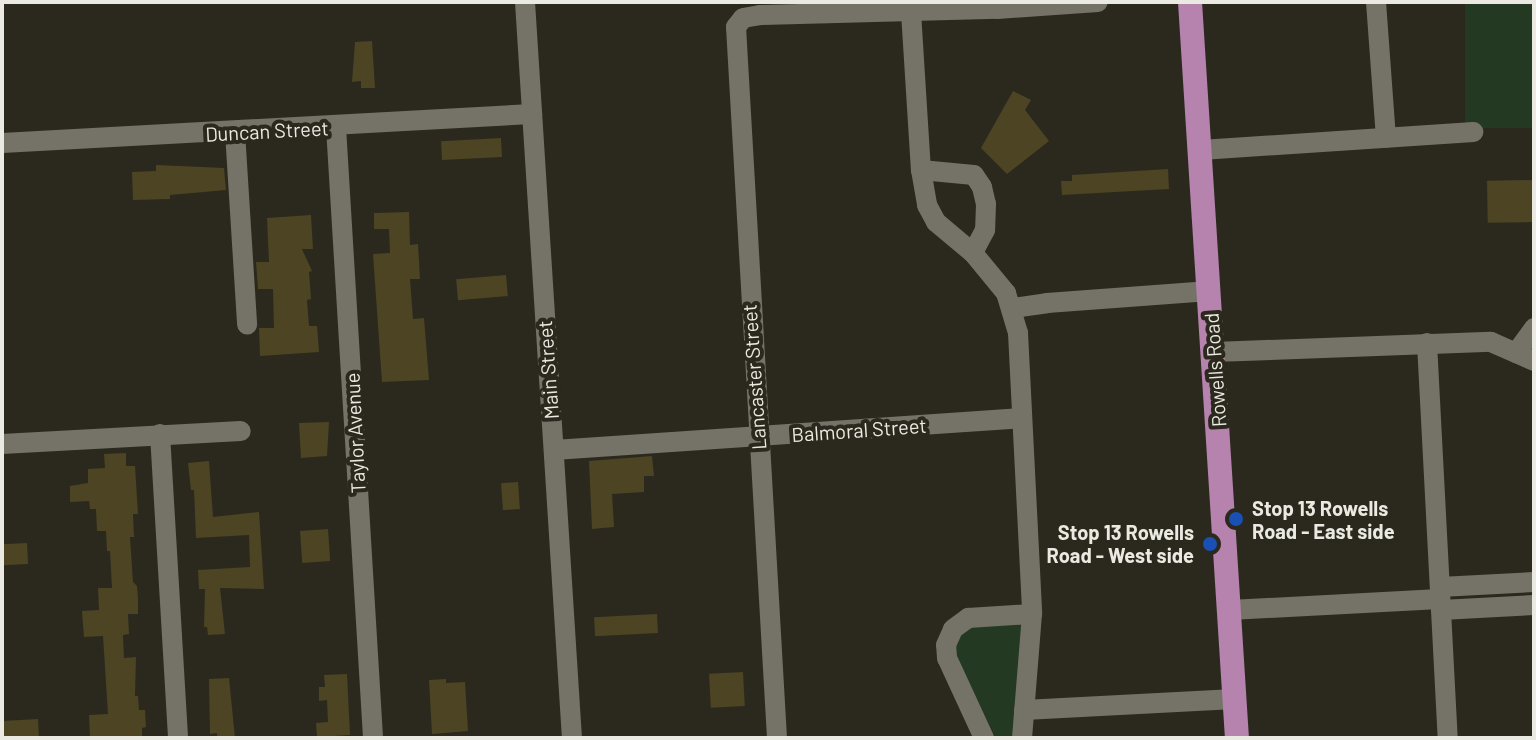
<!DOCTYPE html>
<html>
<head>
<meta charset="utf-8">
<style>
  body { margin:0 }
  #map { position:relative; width:1536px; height:740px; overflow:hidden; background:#2b291e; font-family:Barlow,sans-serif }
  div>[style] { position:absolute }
  .green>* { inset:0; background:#243922; transform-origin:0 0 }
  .building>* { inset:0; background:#4c4423; transform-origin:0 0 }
  .minor>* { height:20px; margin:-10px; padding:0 10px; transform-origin:10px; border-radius:10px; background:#757367 }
  .major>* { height:24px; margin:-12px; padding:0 12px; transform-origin:12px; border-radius:12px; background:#b583ad }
  .dots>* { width:22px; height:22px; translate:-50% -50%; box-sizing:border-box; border:4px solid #2b291e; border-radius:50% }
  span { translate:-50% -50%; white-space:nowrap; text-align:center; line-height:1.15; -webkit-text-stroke:8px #2b291e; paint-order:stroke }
  .street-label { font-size:20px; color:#eae9e2 }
  .poi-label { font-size:20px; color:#eae9e2; font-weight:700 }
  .left { translate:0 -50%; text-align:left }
  .right { translate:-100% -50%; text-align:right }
  .frame { position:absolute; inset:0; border:4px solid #eae9e2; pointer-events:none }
</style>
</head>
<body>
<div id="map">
  <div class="green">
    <i style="left:1465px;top:2px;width:69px;height:126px"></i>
    <i style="clip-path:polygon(1022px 621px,1014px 738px,996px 738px,955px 655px,956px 640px,966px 628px)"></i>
  </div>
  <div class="building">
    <i style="clip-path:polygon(372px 41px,375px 88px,361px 88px,361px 81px,352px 82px,355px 42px)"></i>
    <i style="clip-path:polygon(1013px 91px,1031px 100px,1025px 110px,1049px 141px,1007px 174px,981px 148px)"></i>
    <i style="left:501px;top:138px;width:19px;height:60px;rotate:87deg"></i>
    <i style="clip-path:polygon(156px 165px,224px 168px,226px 190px,170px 195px,170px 199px,133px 200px,132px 172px,156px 171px)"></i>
    <i style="clip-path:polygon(1168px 169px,1169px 189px,1062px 195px,1061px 181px,1072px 181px,1072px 175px)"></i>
    <i style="left:1533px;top:180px;width:42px;height:46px;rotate:89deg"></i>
    <i style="clip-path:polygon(409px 212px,410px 245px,418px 244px,420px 279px,410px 279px,413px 319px,424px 318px,429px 380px,382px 382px,373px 254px,390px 253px,389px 229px,374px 229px,374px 213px)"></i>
    <i style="clip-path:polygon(311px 215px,313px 249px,302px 249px,312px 271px,309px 272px,311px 299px,307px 300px,309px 326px,317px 326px,319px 352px,260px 356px,259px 328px,274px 328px,273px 289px,258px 289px,256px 262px,269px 262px,267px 218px)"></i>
    <i style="left:506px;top:275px;width:21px;height:50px;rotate:85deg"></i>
    <i style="clip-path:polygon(329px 422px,327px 456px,301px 458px,299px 423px)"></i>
    <i style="clip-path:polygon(126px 453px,126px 466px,135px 466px,138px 514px,133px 514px,134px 537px,130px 537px,133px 582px,137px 586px,138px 599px,138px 614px,128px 614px,129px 634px,123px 635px,124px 658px,136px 657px,135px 696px,138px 696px,139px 710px,145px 710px,146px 727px,142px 728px,142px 738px,90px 738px,89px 715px,108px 714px,103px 636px,84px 637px,82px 611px,99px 610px,98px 588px,112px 588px,110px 551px,107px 551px,106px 531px,97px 531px,96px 509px,90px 509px,89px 501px,70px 502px,70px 486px,88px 483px,88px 469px,105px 468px,104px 454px)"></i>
    <i style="clip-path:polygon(652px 456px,654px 476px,644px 476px,644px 492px,612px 494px,614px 527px,592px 529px,589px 461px)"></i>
    <i style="clip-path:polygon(209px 461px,213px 517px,259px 512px,264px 589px,220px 588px,225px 634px,208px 635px,207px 627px,204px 627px,205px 589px,199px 589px,198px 570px,250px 567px,249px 535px,196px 538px,194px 490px,191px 490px,188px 463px)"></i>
    <i style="left:518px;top:482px;width:27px;height:17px;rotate:86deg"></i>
    <i style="left:328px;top:529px;width:32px;height:28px;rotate:86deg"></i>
    <i style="left:27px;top:543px;width:21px;height:25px;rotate:87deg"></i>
    <i style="left:657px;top:614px;width:19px;height:63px;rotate:87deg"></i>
    <i style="left:743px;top:672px;width:34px;height:34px;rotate:87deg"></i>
    <i style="clip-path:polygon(347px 674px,350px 735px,317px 737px,316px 723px,328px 722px,327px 700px,319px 701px,319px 687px,325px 687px,324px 675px)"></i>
    <i style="clip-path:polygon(229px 678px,235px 738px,217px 738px,217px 733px,210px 734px,209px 679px)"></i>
    <i style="clip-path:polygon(446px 679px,446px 683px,465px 682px,468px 731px,432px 734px,429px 680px)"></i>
    <i style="left:38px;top:719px;width:19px;height:36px;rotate:87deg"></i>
  </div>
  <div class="minor">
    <i style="left:525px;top:2px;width:737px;rotate:86.35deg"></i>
    <i style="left:1376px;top:2px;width:136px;rotate:85.8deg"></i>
    <i style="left:911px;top:12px;width:158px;rotate:86.4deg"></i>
    <i style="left:921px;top:170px;width:36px;rotate:80deg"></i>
    <i style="left:927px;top:205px;width:19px;rotate:62deg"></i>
    <i style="left:936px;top:222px;width:48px;rotate:40deg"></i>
    <i style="left:973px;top:253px;width:52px;rotate:50.5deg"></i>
    <i style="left:1006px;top:293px;width:42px;rotate:73.3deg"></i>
    <i style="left:1018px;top:333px;width:281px;rotate:87.1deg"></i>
    <i style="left:1032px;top:614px;width:124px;rotate:94.6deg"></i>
    <i style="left:336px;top:127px;width:612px;rotate:86.53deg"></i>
    <i style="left:235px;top:132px;width:193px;rotate:86.4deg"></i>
    <i style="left:2px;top:143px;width:531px;rotate:-3.13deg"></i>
    <i style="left:1201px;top:150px;width:273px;rotate:-3.8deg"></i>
    <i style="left:921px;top:170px;width:53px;rotate:5.4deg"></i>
    <i style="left:974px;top:175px;width:14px;rotate:56deg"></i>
    <i style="left:982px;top:187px;width:17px;rotate:77deg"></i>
    <i style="left:986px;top:204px;width:26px;rotate:92deg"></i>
    <i style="left:985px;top:230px;width:26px;rotate:118deg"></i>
    <i style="left:1013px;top:308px;width:34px;rotate:-8deg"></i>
    <i style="left:1047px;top:303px;width:163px;rotate:-4.2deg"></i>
    <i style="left:1427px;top:343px;width:396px;rotate:87deg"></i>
    <i style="left:1214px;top:352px;width:277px;rotate:-2.1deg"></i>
    <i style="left:1491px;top:342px;width:47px;rotate:23.8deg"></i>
    <i style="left:1516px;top:353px;width:31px;rotate:-54deg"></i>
    <i style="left:160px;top:434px;width:305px;rotate:86.6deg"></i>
    <i style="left:2px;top:444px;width:239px;rotate:-3.1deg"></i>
    <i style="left:554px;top:450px;width:468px;rotate:-3.9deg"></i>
    <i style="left:1440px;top:587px;width:94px;rotate:-3deg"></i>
    <i style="left:1230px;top:610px;width:210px;rotate:-3deg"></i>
    <i style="left:1441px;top:610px;width:93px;rotate:-3.1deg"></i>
    <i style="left:1024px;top:710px;width:211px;rotate:-3deg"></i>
    <i style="left:777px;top:738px;width:712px;rotate:-93.3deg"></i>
    <i style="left:736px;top:27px;width:11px;rotate:-52deg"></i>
    <i style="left:743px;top:18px;width:17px;rotate:-10deg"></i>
    <i style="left:760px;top:15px;width:237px;rotate:-1.5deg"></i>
    <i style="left:997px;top:9px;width:101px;rotate:-4deg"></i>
    <i style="left:984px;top:738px;width:88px;rotate:-114.8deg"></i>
    <i style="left:947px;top:658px;width:13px;rotate:-94deg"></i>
    <i style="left:946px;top:645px;width:17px;rotate:-66deg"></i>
    <i style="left:953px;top:629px;width:19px;rotate:-36deg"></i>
    <i style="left:968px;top:618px;width:64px;rotate:-3.6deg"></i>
  </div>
  <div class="major">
    <i style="left:1190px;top:2px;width:737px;rotate:86.35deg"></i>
  </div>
  <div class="dots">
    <i style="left:1236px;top:519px;background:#1a4fb4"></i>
    <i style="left:1210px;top:544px;background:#1a4fb4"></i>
  </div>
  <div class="street-label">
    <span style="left:267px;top:131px;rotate:-3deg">Duncan Street</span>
    <span style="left:548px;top:370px;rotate:-94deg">Main Street</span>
    <span style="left:1215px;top:370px;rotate:-94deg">Rowells Road</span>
    <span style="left:754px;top:377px;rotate:-94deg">Lancaster Street</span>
    <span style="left:859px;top:430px;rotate:-4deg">Balmoral Street</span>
    <span style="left:355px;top:433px;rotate:-93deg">Taylor Avenue</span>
  </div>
  <div class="poi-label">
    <span class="left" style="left:1252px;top:520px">Stop 13 Rowells<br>Road - East side</span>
    <span class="right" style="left:1194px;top:544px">Stop 13 Rowells<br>Road - West side</span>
  </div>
  <div class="frame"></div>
</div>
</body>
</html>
